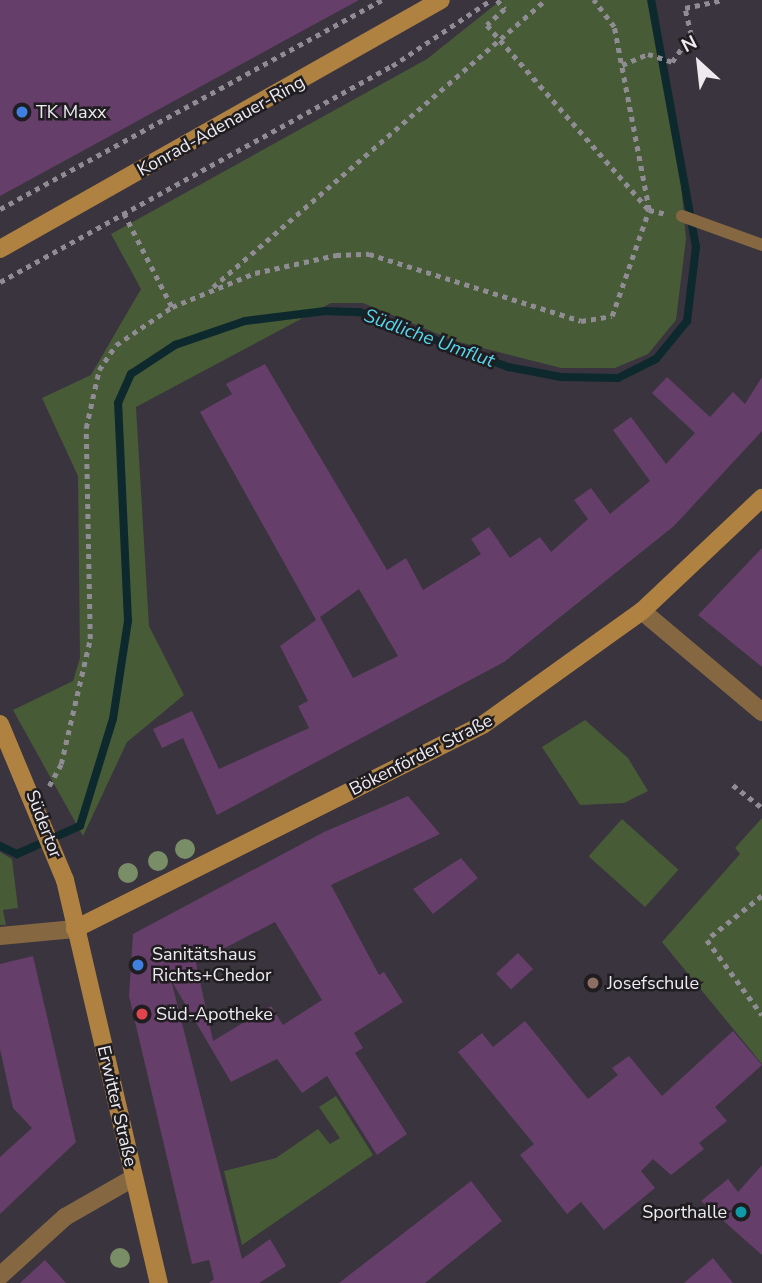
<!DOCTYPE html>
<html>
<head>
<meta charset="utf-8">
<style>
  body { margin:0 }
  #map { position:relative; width:762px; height:1283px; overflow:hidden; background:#3a343e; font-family:"Nunito Sans",sans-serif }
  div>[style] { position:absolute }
  .green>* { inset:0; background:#475b37; transform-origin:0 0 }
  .stream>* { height:8px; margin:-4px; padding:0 4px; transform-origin:4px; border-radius:4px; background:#0d292e }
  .building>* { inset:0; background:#663e6a; transform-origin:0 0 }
  .path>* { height:4.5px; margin-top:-2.25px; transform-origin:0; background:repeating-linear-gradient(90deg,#908c94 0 5px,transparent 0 10px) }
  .lane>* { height:12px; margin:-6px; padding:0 6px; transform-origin:6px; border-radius:6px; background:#856841 }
  .street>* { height:18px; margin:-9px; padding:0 9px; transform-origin:9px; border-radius:9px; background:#856841 }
  .secondary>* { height:18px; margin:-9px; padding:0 9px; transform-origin:9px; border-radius:9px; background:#b08242 }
  .trees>* { width:20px; height:20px; margin:-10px; border-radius:50%; background:#798e67 }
  .dots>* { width:19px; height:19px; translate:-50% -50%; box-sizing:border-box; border:4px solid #201d21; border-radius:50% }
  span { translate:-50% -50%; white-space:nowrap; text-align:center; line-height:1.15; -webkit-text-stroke:5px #201d21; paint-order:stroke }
  .poi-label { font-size:18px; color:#edeaf0 }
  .left { translate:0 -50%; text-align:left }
  .right { translate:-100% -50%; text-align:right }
  .street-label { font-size:18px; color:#edeaf0 }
  .water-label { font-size:19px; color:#54d5ed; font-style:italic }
  .north { position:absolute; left:664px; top:28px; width:70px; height:70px; -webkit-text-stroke:5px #201d21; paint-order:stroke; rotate:333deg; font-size:19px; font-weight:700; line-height:28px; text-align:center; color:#edeaf0 }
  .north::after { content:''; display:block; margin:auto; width:24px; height:32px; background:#edeaf0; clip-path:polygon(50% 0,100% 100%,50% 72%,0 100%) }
</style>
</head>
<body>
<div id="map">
  <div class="green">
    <i style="clip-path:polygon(501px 0,648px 0,675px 117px,686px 239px,676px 320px,648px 354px,615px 368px,561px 368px,455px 341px,363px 303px,331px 303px,136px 407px,149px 626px,184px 695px,127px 742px,83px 836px,13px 710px,73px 681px,80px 658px,78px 476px,42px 398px,91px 375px,141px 289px,111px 234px,427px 59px)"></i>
    <i style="clip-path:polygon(585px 720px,628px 758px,648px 791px,624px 803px,580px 805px,542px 747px)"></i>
    <i style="clip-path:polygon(762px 818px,762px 1064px,662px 942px,740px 854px,735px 848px)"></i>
    <i style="left:622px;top:819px;width:76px;height:50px;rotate:42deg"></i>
    <i style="clip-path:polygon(0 852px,12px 859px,18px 908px,3px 910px,6px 925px,0 925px)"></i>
    <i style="clip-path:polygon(336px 1096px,373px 1155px,242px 1245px,224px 1171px,276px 1158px,318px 1129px,330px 1144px,340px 1138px,319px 1107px)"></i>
  </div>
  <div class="stream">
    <i style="left:0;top:846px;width:19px;rotate:25deg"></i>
    <i style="left:17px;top:854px;width:69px;rotate:-24deg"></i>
    <i style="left:80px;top:826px;width:112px;rotate:-72.9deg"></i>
    <i style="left:113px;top:719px;width:99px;rotate:-81.3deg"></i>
    <i style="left:128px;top:621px;width:218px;rotate:-92.6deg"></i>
    <i style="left:118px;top:403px;width:32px;rotate:-66deg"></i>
    <i style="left:131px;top:374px;width:53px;rotate:-33.4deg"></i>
    <i style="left:175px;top:345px;width:74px;rotate:-18.9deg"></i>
    <i style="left:245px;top:321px;width:81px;rotate:-7.1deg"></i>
    <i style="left:325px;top:311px;width:35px;rotate:2deg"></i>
    <i style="left:360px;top:312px;width:158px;rotate:20.4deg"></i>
    <i style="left:508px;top:367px;width:54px;rotate:10.7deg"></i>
    <i style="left:561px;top:377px;width:57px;rotate:1deg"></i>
    <i style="left:618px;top:378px;width:42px;rotate:-26.6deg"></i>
    <i style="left:656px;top:359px;width:49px;rotate:-50.8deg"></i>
    <i style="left:687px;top:321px;width:75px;rotate:-83.1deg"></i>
    <i style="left:696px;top:247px;width:251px;rotate:-100.3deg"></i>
  </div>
  <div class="building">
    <i style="clip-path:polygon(0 0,359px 0,0 196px)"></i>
    <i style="clip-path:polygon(evenodd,265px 364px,387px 570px,406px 558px,423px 590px,481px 554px,471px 539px,489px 527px,510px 558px,540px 537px,551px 552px,588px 519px,574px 500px,591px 488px,610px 514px,650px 481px,613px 430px,631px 417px,666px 464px,695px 433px,652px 393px,667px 377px,710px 417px,733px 392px,745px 404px,762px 377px,762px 431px,674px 526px,504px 662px,217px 815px,183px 738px,162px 748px,153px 729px,192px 711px,219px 769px,309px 728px,298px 706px,308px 701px,280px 646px,316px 620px,200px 412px,232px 394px,226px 384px,265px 364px,359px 589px,398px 656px,353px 678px,320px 617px,359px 589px)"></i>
    <i style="clip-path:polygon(762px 548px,762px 667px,698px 615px)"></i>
    <i style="clip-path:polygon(evenodd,408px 796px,440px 834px,331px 885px,379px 975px,384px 972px,403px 1002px,354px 1033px,363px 1048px,355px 1053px,407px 1134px,377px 1155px,327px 1076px,302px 1093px,277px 1059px,231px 1082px,171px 980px,242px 1259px,270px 1239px,286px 1266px,259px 1283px,209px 1283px,214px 1279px,209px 1260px,192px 1264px,129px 996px,133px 934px,324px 832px,408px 796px,275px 922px,322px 1000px,283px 1025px,271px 1006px,213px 1041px,196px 963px,275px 922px)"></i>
    <i style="clip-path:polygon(461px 858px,478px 878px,433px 914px,413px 889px)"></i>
    <i style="left:518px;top:953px;width:22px;height:30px;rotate:47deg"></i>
    <i style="clip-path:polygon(33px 956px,76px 1142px,0 1214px,0 1157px,32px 1128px,13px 1108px,0 1049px,0 964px)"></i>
    <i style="clip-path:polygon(525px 1021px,588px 1099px,618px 1075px,612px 1068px,629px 1056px,662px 1096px,733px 1031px,762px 1065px,715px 1107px,727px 1121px,699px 1143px,704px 1149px,671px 1175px,653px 1159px,641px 1171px,655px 1188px,604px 1230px,581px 1202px,567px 1214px,520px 1155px,534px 1144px,458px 1052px,482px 1033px,493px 1047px)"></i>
    <i style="clip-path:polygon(762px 1165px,762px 1255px,701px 1201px,728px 1179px,738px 1192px)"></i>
    <i style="clip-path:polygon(471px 1181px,502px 1221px,425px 1283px,339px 1283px)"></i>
    <i style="clip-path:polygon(713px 1258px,733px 1283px,684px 1283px)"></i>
    <i style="clip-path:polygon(45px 1260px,66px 1283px,20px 1283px)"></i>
  </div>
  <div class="path">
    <i style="left:497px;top:0;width:12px;rotate:48deg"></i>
    <i style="left:505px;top:9px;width:24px;rotate:138deg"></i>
    <i style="left:487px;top:25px;width:246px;rotate:48.8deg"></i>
    <i style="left:649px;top:210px;width:18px;rotate:13deg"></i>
    <i style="left:622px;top:65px;width:28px;rotate:-23deg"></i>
    <i style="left:648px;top:54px;width:25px;rotate:18deg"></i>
    <i style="left:672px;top:62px;width:33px;rotate:-55deg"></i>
    <i style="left:691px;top:35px;width:28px;rotate:-103deg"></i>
    <i style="left:685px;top:8px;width:38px;rotate:-12deg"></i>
    <i style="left:0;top:209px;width:435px;rotate:-28.7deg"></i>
    <i style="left:124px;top:213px;width:106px;rotate:62.9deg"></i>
    <i style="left:0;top:282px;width:448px;rotate:-28.9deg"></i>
    <i style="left:392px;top:66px;width:119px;rotate:-33.7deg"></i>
    <i style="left:213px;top:287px;width:440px;rotate:-40.8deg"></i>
    <i style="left:733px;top:785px;width:37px;rotate:38deg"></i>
    <i style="left:49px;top:786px;width:25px;rotate:-61deg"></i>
    <i style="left:61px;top:764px;width:128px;rotate:-76.9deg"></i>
    <i style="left:90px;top:639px;width:211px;rotate:-91.1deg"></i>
    <i style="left:86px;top:428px;width:59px;rotate:-77.4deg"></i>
    <i style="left:99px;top:370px;width:30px;rotate:-56deg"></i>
    <i style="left:116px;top:345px;width:68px;rotate:-34.2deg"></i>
    <i style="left:172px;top:307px;width:90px;rotate:-22.3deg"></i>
    <i style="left:255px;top:273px;width:83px;rotate:-12.5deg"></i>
    <i style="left:336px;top:255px;width:33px;rotate:-2deg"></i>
    <i style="left:369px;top:254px;width:222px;rotate:17.5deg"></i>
    <i style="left:581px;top:321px;width:31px;rotate:-9deg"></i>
    <i style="left:612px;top:316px;width:112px;rotate:-70.8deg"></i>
    <i style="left:649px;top:210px;width:186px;rotate:-100.8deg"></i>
    <i style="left:614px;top:27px;width:34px;rotate:-127deg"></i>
    <i style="left:762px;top:896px;width:70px;rotate:141.3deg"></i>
    <i style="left:707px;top:940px;width:93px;rotate:53.7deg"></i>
  </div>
  <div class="lane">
    <i style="left:682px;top:216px;width:85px;rotate:19.9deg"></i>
  </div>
  <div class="street">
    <i style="left:642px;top:611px;width:157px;rotate:40.1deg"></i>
    <i style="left:0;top:936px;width:75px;rotate:-5.3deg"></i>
    <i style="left:0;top:1276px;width:88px;rotate:-42.2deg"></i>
    <i style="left:65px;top:1217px;width:78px;rotate:-29.8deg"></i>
  </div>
  <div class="secondary">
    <i style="left:0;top:249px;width:506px;rotate:-29.45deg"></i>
    <i style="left:0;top:724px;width:169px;rotate:67.4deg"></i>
    <i style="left:65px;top:880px;width:414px;rotate:76.9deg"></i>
    <i style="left:75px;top:929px;width:457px;rotate:-26.6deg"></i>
    <i style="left:484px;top:724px;width:194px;rotate:-35.6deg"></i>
    <i style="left:642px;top:611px;width:165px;rotate:-43.3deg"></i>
  </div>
  <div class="trees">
    <i style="left:185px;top:849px"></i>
    <i style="left:158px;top:861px"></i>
    <i style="left:128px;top:873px"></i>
    <i style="left:120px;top:1258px"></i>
  </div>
  <div class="dots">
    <i style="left:22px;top:112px;background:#3f7fe0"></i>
    <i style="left:138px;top:965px;background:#3f7fe0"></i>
    <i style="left:593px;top:983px;background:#8d6e63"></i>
    <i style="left:142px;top:1014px;background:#e0444e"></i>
    <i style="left:741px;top:1212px;background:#0f9aa8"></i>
  </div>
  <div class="poi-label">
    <span class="left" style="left:36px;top:112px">TK Maxx</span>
    <span class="left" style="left:152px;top:965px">Sanitätshaus<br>Richts+Chedor</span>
    <span class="left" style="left:607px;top:983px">Josefschule</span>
    <span class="left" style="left:156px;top:1014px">Süd-Apotheke</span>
    <span class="right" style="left:727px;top:1212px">Sporthalle</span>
  </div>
  <div class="street-label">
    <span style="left:221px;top:126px;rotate:-29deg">Konrad-Adenauer-Ring</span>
    <span style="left:421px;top:755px;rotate:-27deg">Bökenförder Straße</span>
    <span style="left:44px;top:824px;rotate:69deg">Südertor</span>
    <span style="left:117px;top:1106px;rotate:77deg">Erwitter Straße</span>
  </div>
  <div class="water-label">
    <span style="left:429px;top:339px;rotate:20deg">Südliche Umflut</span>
  </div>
  <div class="north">N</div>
</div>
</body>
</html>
